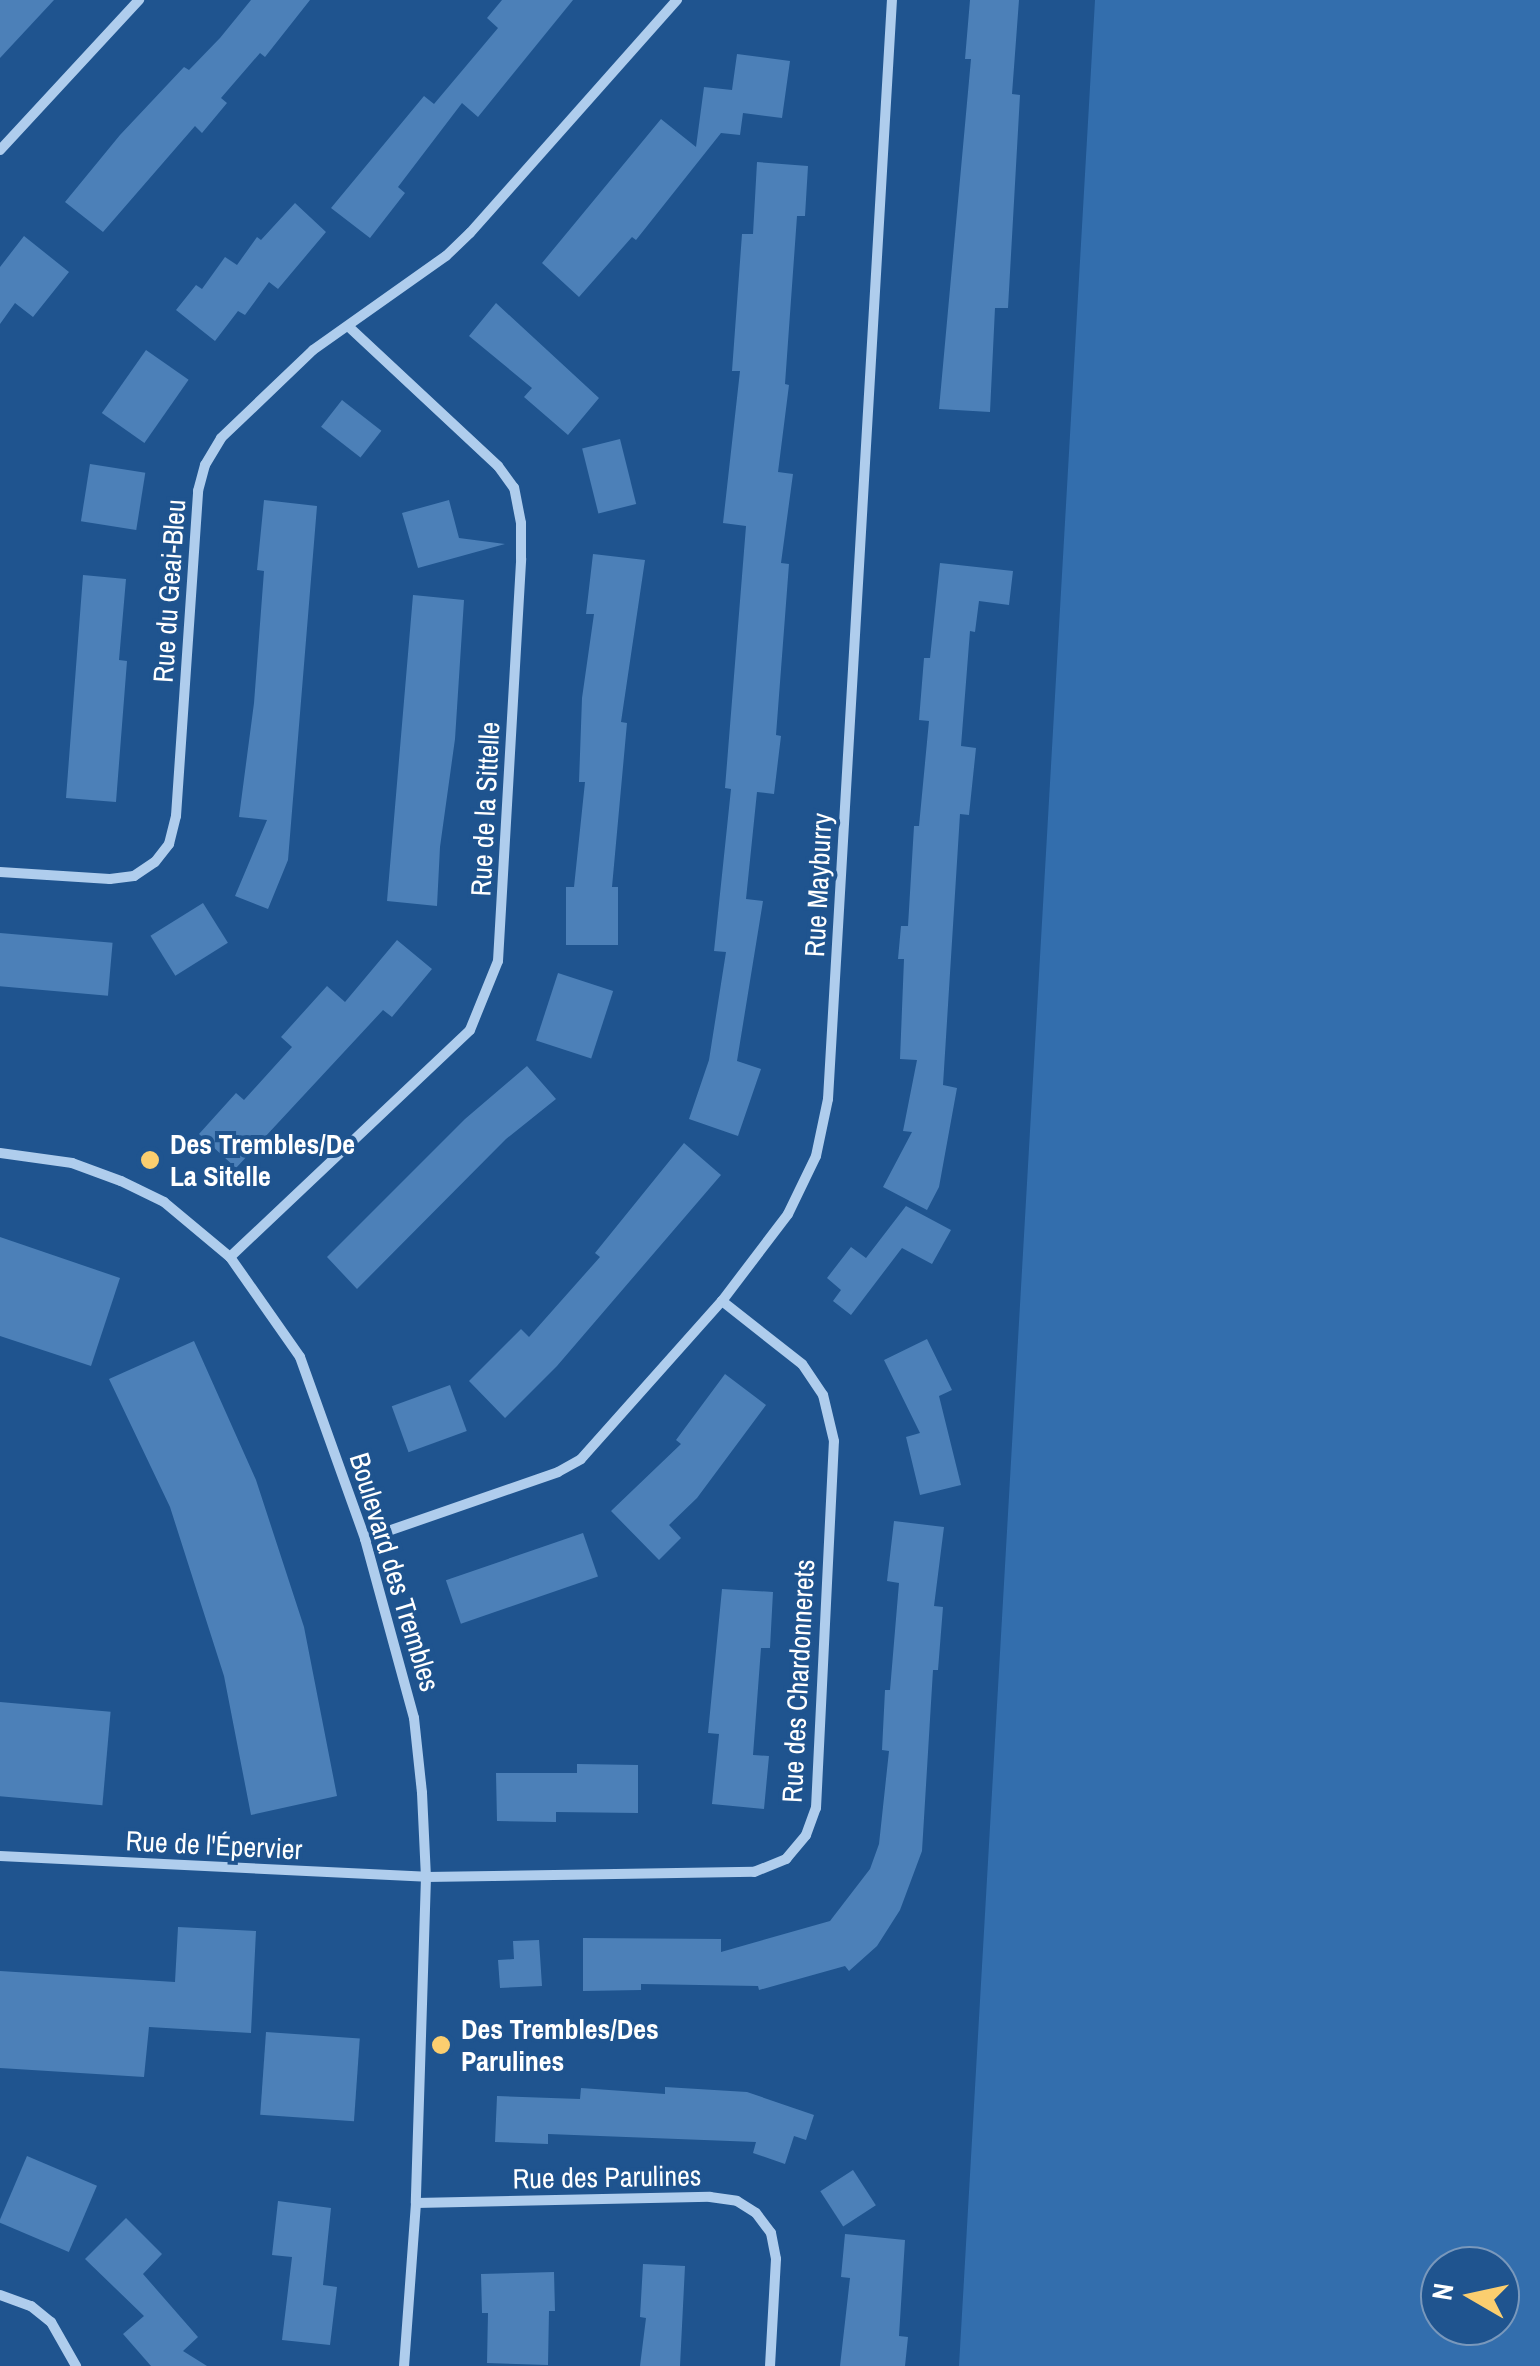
<!DOCTYPE html>
<html>
<head>
<meta charset="utf-8">
<style>
  body { margin:0 }
  #map { position:relative; width:1540px; height:2366px; overflow:hidden; background:#1f548f; font-family:"Archivo Narrow",sans-serif }
  div>[style] { position:absolute }
  .green>* { inset:0; background:#336ead }
  .building>* { inset:0; background:#4c80b8; transform-origin:0 0 }
  .street>* { height:10px; margin:-5px; padding:0 5px; transform-origin:5px; border-radius:5px; background:#afcded }
  .dots>* { width:28px; height:28px; translate:-50% -50%; box-sizing:border-box; border:5px solid #1f548f; border-radius:50% }
  span { translate:-50% -50%; white-space:nowrap; text-align:center; line-height:1.15; -webkit-text-stroke:8px #1f548f; paint-order:stroke }
  .street-label { font-size:28px; color:#fff }
  .poi-label { font-size:28px; color:#fff; font-weight:700 }
  .left { translate:0 -50%; text-align:left }
  .north { position:absolute; left:1420px; top:2246px; width:100px; height:100px; box-sizing:border-box; background:#1f548f; border:2px solid #7998bc; border-radius:50%; rotate:279deg; font-size:28px; font-weight:700; line-height:40px; text-align:center; color:#fff }
  .north::after { content:''; display:block; margin:auto; width:35px; height:45px; background:#fbce6f; clip-path:polygon(50% 0,100% 100%,50% 72%,0 100%) }
</style>
</head>
<body>
<div id="map">
  <div class="green">
    <i style="clip-path:polygon(evenodd,1095px 0,1540px 0,1540px 2366px,959px 2366px,1095px 0,1500px 2266px,1500px 2326px,1440px 2326px,1440px 2266px,1500px 2266px)"></i>
  </div>
  <div class="building">
    <i style="clip-path:polygon(0 0,54px 0,0 58px)"></i>
    <i style="clip-path:polygon(251px 0,310px 0,265px 57px,260px 53px,221px 98px,227px 103px,202px 133px,195px 126px,103px 232px,65px 202px,120px 135px,184px 67px,189px 70px,220px 38px)"></i>
    <i style="clip-path:polygon(502px 0,573px 0,478px 117px,462px 103px,398px 187px,405px 193px,370px 238px,331px 208px,424px 96px,434px 104px,498px 28px,487px 18px)"></i>
    <i style="clip-path:polygon(970px 0,1019px 0,1012px 94px,1020px 95px,1008px 308px,995px 308px,990px 412px,939px 409px,971px 59px,965px 59px)"></i>
    <i style="clip-path:polygon(737px 54px,790px 61px,782px 118px,743px 113px,740px 135px,721px 133px,636px 240px,632px 237px,579px 297px,542px 263px,661px 119px,696px 147px,704px 87px,732px 90px)"></i>
    <i style="clip-path:polygon(757px 162px,808px 166px,805px 216px,797px 216px,785px 384px,789px 385px,778px 472px,793px 474px,781px 563px,789px 564px,776px 735px,781px 736px,774px 794px,757px 792px,746px 899px,763px 901px,737px 1061px,761px 1069px,738px 1136px,689px 1119px,709px 1060px,726px 952px,714px 951px,731px 789px,725px 788px,746px 526px,723px 523px,740px 371px,732px 371px,742px 234px,753px 234px)"></i>
    <i style="clip-path:polygon(295px 203px,326px 232px,278px 289px,269px 282px,245px 315px,238px 311px,215px 341px,176px 310px,196px 285px,202px 289px,225px 257px,237px 265px,257px 237px,261px 240px)"></i>
    <i style="clip-path:polygon(24px 236px,69px 272px,33px 317px,15px 303px,0 324px,0 267px)"></i>
    <i style="clip-path:polygon(496px 303px,599px 398px,568px 435px,524px 397px,532px 388px,469px 336px)"></i>
    <i style="left:146px;top:350px;width:52px;height:77px;rotate:35deg"></i>
    <i style="left:342px;top:400px;width:50px;height:34px;rotate:38deg"></i>
    <i style="left:620px;top:439px;width:67px;height:39px;rotate:76deg"></i>
    <i style="left:90px;top:464px;width:56px;height:58px;rotate:9deg"></i>
    <i style="clip-path:polygon(264px 500px,317px 506px,288px 860px,268px 909px,235px 896px,267px 820px,239px 817px,254px 703px,264px 571px,257px 570px)"></i>
    <i style="clip-path:polygon(449px 500px,459px 538px,505px 544px,418px 568px,402px 513px)"></i>
    <i style="clip-path:polygon(593px 554px,645px 560px,621px 722px,627px 723px,612px 887px,618px 887px,618px 945px,566px 945px,566px 887px,574px 887px,585px 782px,579px 782px,582px 698px,594px 614px,586px 614px)"></i>
    <i style="clip-path:polygon(940px 563px,1013px 571px,1009px 605px,979px 601px,975px 632px,970px 631px,961px 746px,976px 748px,969px 815px,960px 814px,943px 1085px,957px 1088px,939px 1187px,927px 1210px,883px 1187px,912px 1132px,903px 1131px,917px 1060px,900px 1059px,904px 959px,898px 959px,901px 926px,908px 926px,914px 826px,919px 826px,929px 721px,919px 720px,924px 658px,930px 658px)"></i>
    <i style="clip-path:polygon(83px 575px,126px 579px,119px 660px,127px 661px,116px 802px,66px 798px)"></i>
    <i style="clip-path:polygon(413px 595px,464px 600px,455px 739px,440px 847px,437px 906px,387px 901px)"></i>
    <i style="left:203px;top:903px;width:47px;height:62px;rotate:58deg"></i>
    <i style="left:0;top:933px;width:113px;height:53px;rotate:5deg"></i>
    <i style="clip-path:polygon(397px 940px,432px 969px,392px 1017px,383px 1010px,236px 1168px,199px 1134px,236px 1093px,244px 1100px,292px 1047px,281px 1037px,327px 986px,345px 1002px)"></i>
    <i style="left:558px;top:973px;width:58px;height:71px;rotate:18deg"></i>
    <i style="clip-path:polygon(527px 1066px,556px 1099px,506px 1139px,357px 1289px,327px 1257px,465px 1119px)"></i>
    <i style="clip-path:polygon(684px 1143px,721px 1175px,557px 1366px,505px 1418px,469px 1381px,521px 1329px,529px 1337px,600px 1257px,595px 1253px)"></i>
    <i style="clip-path:polygon(906px 1206px,951px 1230px,932px 1264px,902px 1248px,851px 1315px,833px 1301px,841px 1290px,827px 1278px,851px 1247px,866px 1258px)"></i>
    <i style="clip-path:polygon(0 1237px,120px 1278px,91px 1366px,0 1336px)"></i>
    <i style="clip-path:polygon(927px 1339px,952px 1390px,939px 1396px,961px 1485px,920px 1495px,906px 1437px,920px 1433px,884px 1360px)"></i>
    <i style="clip-path:polygon(194px 1341px,256px 1480px,304px 1627px,337px 1796px,251px 1815px,224px 1676px,170px 1507px,109px 1379px)"></i>
    <i style="clip-path:polygon(725px 1374px,766px 1405px,697px 1498px,669px 1525px,681px 1538px,659px 1560px,611px 1511px,681px 1444px,676px 1440px)"></i>
    <i style="left:450px;top:1385px;width:49px;height:62px;rotate:70deg"></i>
    <i style="clip-path:polygon(894px 1521px,944px 1527px,934px 1606px,943px 1607px,938px 1670px,933px 1670px,922px 1851px,900px 1910px,877px 1946px,849px 1971px,845px 1966px,759px 1990px,758px 1986px,641px 1984px,641px 1990px,583px 1991px,583px 1938px,721px 1939px,721px 1952px,830px 1921px,870px 1869px,879px 1844px,889px 1751px,882px 1750px,885px 1690px,890px 1690px,899px 1583px,887px 1581px)"></i>
    <i style="left:583px;top:1533px;width:46px;height:145px;rotate:71deg"></i>
    <i style="clip-path:polygon(722px 1589px,773px 1592px,770px 1648px,761px 1648px,753px 1755px,769px 1756px,764px 1809px,712px 1804px,719px 1734px,708px 1733px)"></i>
    <i style="left:0;top:1702px;width:111px;height:94px;rotate:5deg"></i>
    <i style="clip-path:polygon(577px 1764px,638px 1765px,638px 1813px,556px 1812px,556px 1822px,497px 1821px,496px 1773px,577px 1773px)"></i>
    <i style="clip-path:polygon(178px 1927px,256px 1931px,251px 2033px,149px 2027px,144px 2077px,0 2068px,0 1971px,175px 1982px)"></i>
    <i style="clip-path:polygon(539px 1940px,542px 1986px,500px 1988px,498px 1960px,514px 1959px,513px 1941px)"></i>
    <i style="left:266px;top:2032px;width:94px;height:83px;rotate:4deg"></i>
    <i style="clip-path:polygon(665px 2087px,747px 2092px,814px 2115px,806px 2140px,794px 2136px,785px 2164px,753px 2153px,756px 2142px,548px 2134px,548px 2144px,495px 2142px,497px 2096px,580px 2099px,581px 2088px,665px 2094px)"></i>
    <i style="left:27px;top:2156px;width:76px;height:72px;rotate:23deg"></i>
    <i style="left:853px;top:2170px;width:42px;height:39px;rotate:57deg"></i>
    <i style="clip-path:polygon(278px 2201px,331px 2208px,323px 2285px,337px 2287px,330px 2345px,282px 2340px,292px 2257px,272px 2255px)"></i>
    <i style="clip-path:polygon(126px 2218px,162px 2254px,143px 2274px,198px 2337px,183px 2351px,207px 2366px,151px 2366px,123px 2334px,144px 2316px,85px 2259px)"></i>
    <i style="clip-path:polygon(845px 2234px,905px 2240px,899px 2336px,908px 2337px,905px 2366px,840px 2366px,850px 2278px,841px 2277px)"></i>
    <i style="clip-path:polygon(643px 2264px,685px 2266px,680px 2366px,640px 2366px,646px 2318px,640px 2317px)"></i>
    <i style="clip-path:polygon(554px 2272px,555px 2311px,549px 2311px,548px 2365px,487px 2363px,488px 2313px,482px 2313px,481px 2274px)"></i>
  </div>
  <div class="street">
    <i style="left:0;top:150px;width:205px;rotate:-47.2deg"></i>
    <i style="left:0;top:872px;width:110px;rotate:3.6deg"></i>
    <i style="left:110px;top:879px;width:24px;rotate:-7deg"></i>
    <i style="left:134px;top:876px;width:25px;rotate:-34deg"></i>
    <i style="left:155px;top:862px;width:23px;rotate:-52deg"></i>
    <i style="left:169px;top:844px;width:29px;rotate:-76deg"></i>
    <i style="left:176px;top:816px;width:326px;rotate:-86.1deg"></i>
    <i style="left:198px;top:491px;width:27px;rotate:-75deg"></i>
    <i style="left:205px;top:465px;width:31px;rotate:-59deg"></i>
    <i style="left:221px;top:438px;width:127px;rotate:-43.7deg"></i>
    <i style="left:313px;top:350px;width:163px;rotate:-35.3deg"></i>
    <i style="left:446px;top:256px;width:33px;rotate:-44deg"></i>
    <i style="left:470px;top:233px;width:312px;rotate:-48.4deg"></i>
    <i style="left:0;top:1153px;width:73px;rotate:7.9deg"></i>
    <i style="left:72px;top:1163px;width:52px;rotate:20.2deg"></i>
    <i style="left:121px;top:1181px;width:48px;rotate:26deg"></i>
    <i style="left:164px;top:1202px;width:86px;rotate:39.8deg"></i>
    <i style="left:230px;top:1257px;width:122px;rotate:55deg"></i>
    <i style="left:300px;top:1357px;width:193px;rotate:70.3deg"></i>
    <i style="left:365px;top:1539px;width:186px;rotate:74.7deg"></i>
    <i style="left:414px;top:1718px;width:75px;rotate:83.9deg"></i>
    <i style="left:422px;top:1793px;width:84px;rotate:87.3deg"></i>
    <i style="left:426px;top:1877px;width:326px;rotate:91.8deg"></i>
    <i style="left:416px;top:2203px;width:163px;rotate:94.2deg"></i>
    <i style="left:230px;top:1257px;width:330px;rotate:-43.4deg"></i>
    <i style="left:470px;top:1030px;width:74px;rotate:-67.9deg"></i>
    <i style="left:498px;top:961px;width:403px;rotate:-86.7deg"></i>
    <i style="left:521px;top:559px;width:36px;rotate:-90deg"></i>
    <i style="left:521px;top:523px;width:36px;rotate:-101deg"></i>
    <i style="left:514px;top:488px;width:27px;rotate:-126deg"></i>
    <i style="left:498px;top:466px;width:205px;rotate:-137deg"></i>
    <i style="left:365px;top:1539px;width:204px;rotate:-19.1deg"></i>
    <i style="left:558px;top:1472px;width:26px;rotate:-29deg"></i>
    <i style="left:581px;top:1459px;width:212px;rotate:-48.3deg"></i>
    <i style="left:722px;top:1301px;width:109px;rotate:-52.8deg"></i>
    <i style="left:788px;top:1214px;width:64px;rotate:-64.2deg"></i>
    <i style="left:816px;top:1156px;width:58px;rotate:-78.1deg"></i>
    <i style="left:828px;top:1099px;width:1101px;rotate:-86.67deg"></i>
    <i style="left:0;top:1856px;width:427px;rotate:2.8deg"></i>
    <i style="left:426px;top:1877px;width:328px;rotate:-0.9deg"></i>
    <i style="left:754px;top:1872px;width:35px;rotate:-22deg"></i>
    <i style="left:786px;top:1859px;width:31px;rotate:-50deg"></i>
    <i style="left:806px;top:1835px;width:29px;rotate:-70deg"></i>
    <i style="left:816px;top:1808px;width:367px;rotate:-87.2deg"></i>
    <i style="left:834px;top:1441px;width:47px;rotate:-103.4deg"></i>
    <i style="left:823px;top:1395px;width:37px;rotate:-124deg"></i>
    <i style="left:802px;top:1364px;width:102px;rotate:-141.8deg"></i>
    <i style="left:416px;top:2203px;width:294px;rotate:-1.2deg"></i>
    <i style="left:710px;top:2197px;width:27px;rotate:8deg"></i>
    <i style="left:737px;top:2201px;width:22px;rotate:32deg"></i>
    <i style="left:756px;top:2213px;width:25px;rotate:53deg"></i>
    <i style="left:771px;top:2233px;width:26px;rotate:79deg"></i>
    <i style="left:776px;top:2259px;width:107px;rotate:93.2deg"></i>
    <i style="left:0;top:2295px;width:33px;rotate:20deg"></i>
    <i style="left:31px;top:2306px;width:26px;rotate:39deg"></i>
    <i style="left:51px;top:2322px;width:51px;rotate:60.4deg"></i>
  </div>
  <div class="dots">
    <i style="left:150px;top:1160px;background:#fbce6f"></i>
    <i style="left:441px;top:2045px;background:#fbce6f"></i>
  </div>
  <div class="street-label">
    <span style="left:169px;top:591px;rotate:-86deg">Rue du Geai-Bleu</span>
    <span style="left:485px;top:809px;rotate:-87deg">Rue de la Sittelle</span>
    <span style="left:818px;top:885px;rotate:-87deg">Rue Mayburry</span>
    <span style="left:395px;top:1572px;rotate:73deg">Boulevard des Trembles</span>
    <span style="left:798px;top:1681px;rotate:-87deg">Rue des Chardonnerets</span>
    <span style="left:214px;top:1845px;rotate:3deg">Rue de l'Épervier</span>
    <span style="left:607px;top:2177px;rotate:-1deg">Rue des Parulines</span>
  </div>
  <div class="poi-label">
    <span class="left" style="left:170px;top:1160px">Des Trembles/De<br>La Sitelle</span>
    <span class="left" style="left:461px;top:2045px">Des Trembles/Des<br>Parulines</span>
  </div>
  <div class="north">N</div>
</div>
</body>
</html>
